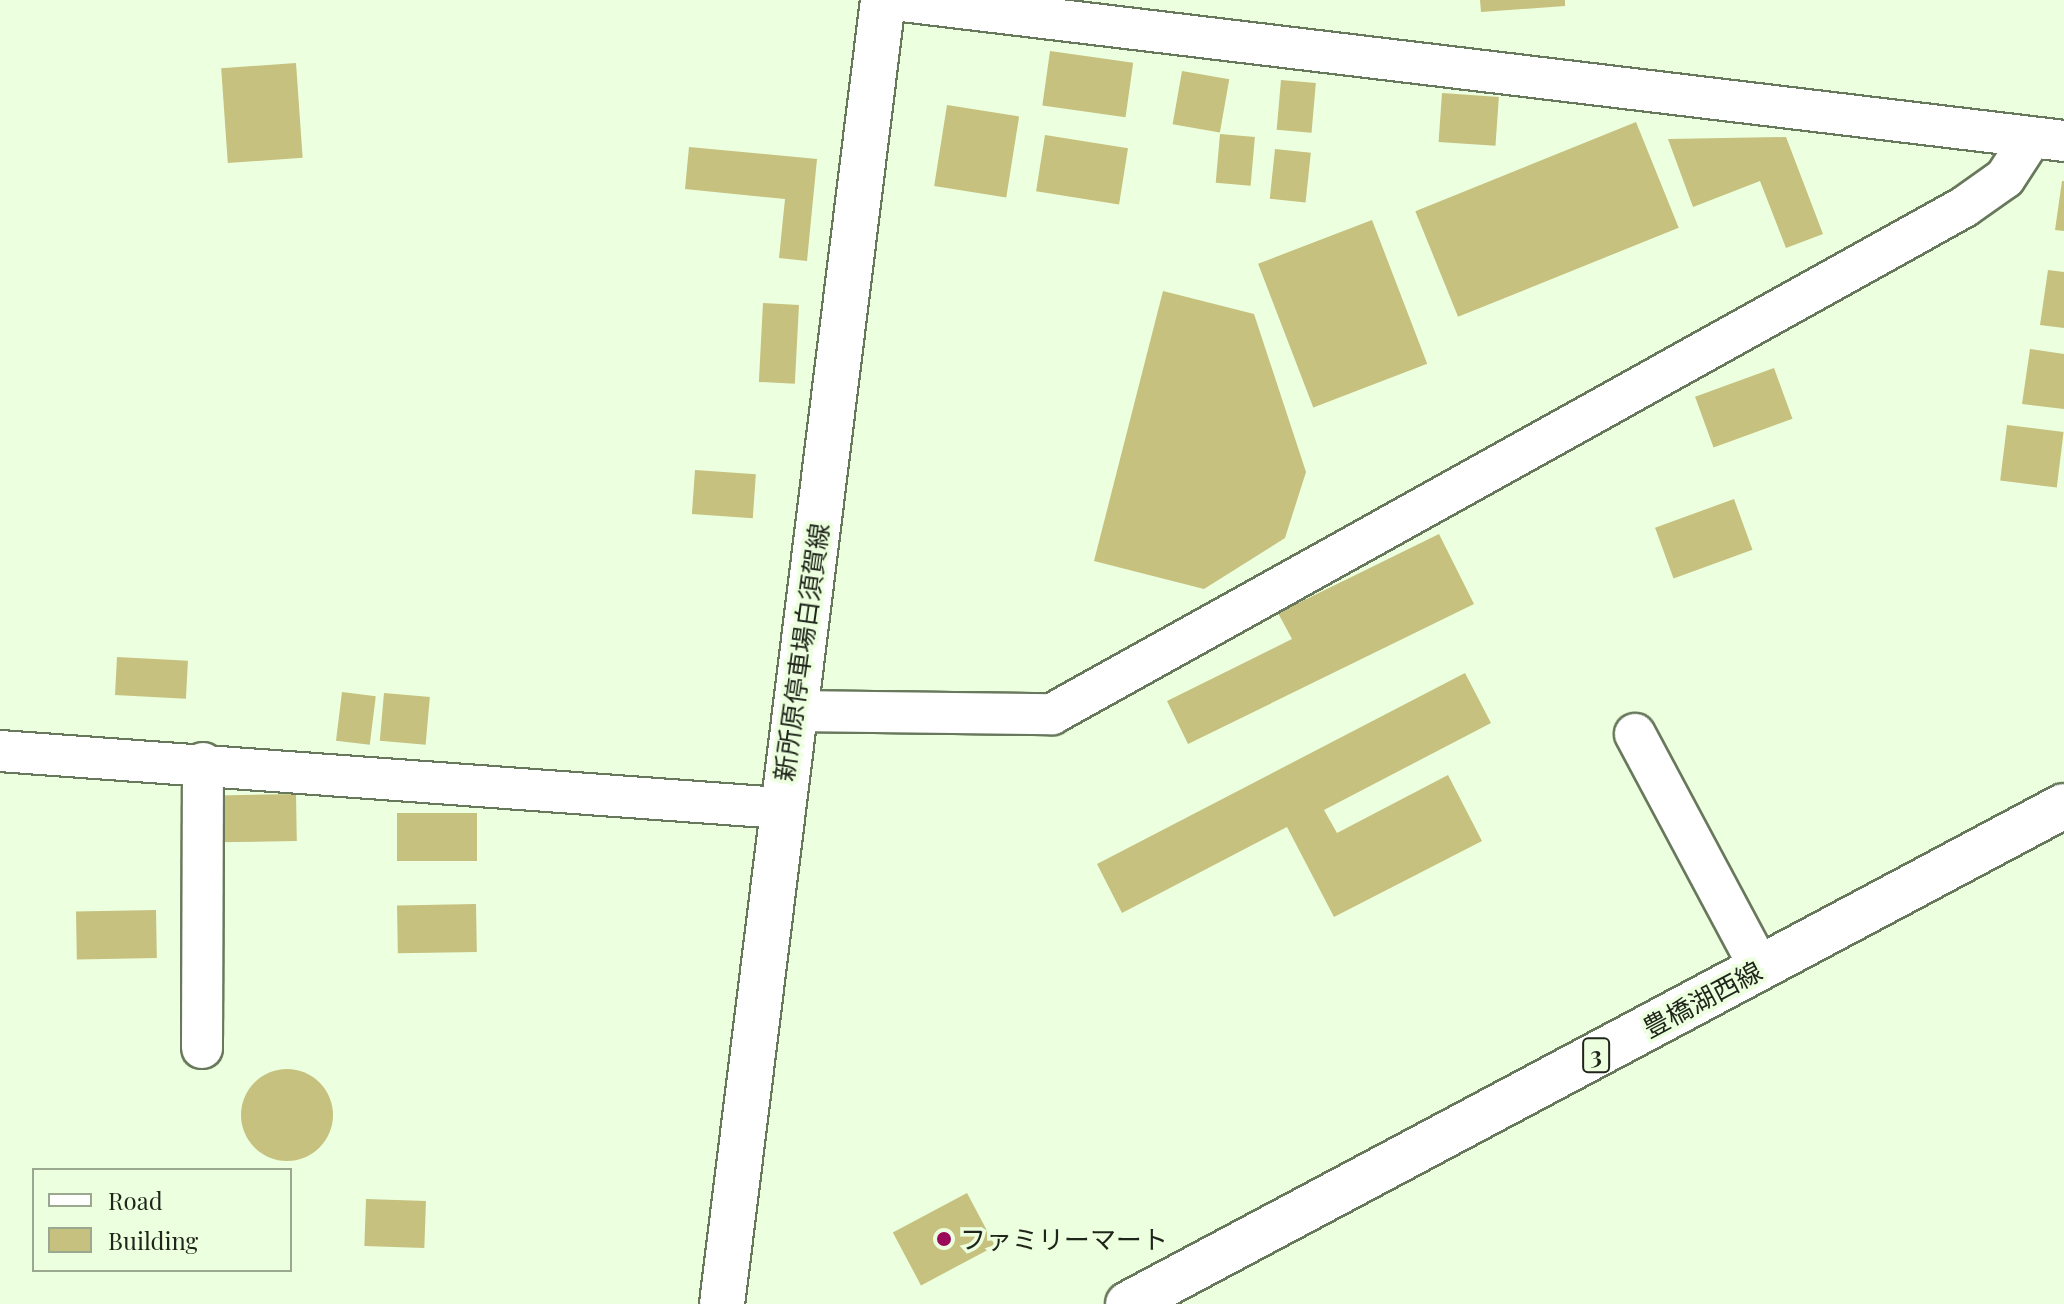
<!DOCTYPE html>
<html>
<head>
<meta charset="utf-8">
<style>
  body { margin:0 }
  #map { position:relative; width:2064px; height:1304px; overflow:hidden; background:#ecffde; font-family:"Playfair Display","Noto Sans JP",serif }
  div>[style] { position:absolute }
  .building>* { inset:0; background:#c6c17e; transform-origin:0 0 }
  .round { border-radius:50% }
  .roads { filter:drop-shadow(2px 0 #68785c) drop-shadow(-2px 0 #68785c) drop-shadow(0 2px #68785c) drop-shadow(0 -2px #68785c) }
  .minor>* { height:40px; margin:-20px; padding:0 20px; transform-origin:20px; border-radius:20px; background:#fff }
  .major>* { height:44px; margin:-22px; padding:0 22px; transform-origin:22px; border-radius:22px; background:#fff }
  .dots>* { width:22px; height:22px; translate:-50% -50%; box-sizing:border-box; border:4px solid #ecffde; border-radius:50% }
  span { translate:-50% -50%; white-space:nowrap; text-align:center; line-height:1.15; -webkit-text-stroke:7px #ecffde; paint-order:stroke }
  .shield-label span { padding:2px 6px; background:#ecffde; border:2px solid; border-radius:6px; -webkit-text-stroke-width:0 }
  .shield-label { font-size:24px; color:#1f251a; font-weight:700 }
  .street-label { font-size:26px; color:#1f251a }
  .poi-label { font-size:26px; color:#1f251a }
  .left { translate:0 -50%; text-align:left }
  .legend { position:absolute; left:32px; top:1168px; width:260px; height:104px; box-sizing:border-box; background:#ecffde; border:2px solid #9aa890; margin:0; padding:10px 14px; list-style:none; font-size:24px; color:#1f251a }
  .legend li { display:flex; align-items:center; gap:16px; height:40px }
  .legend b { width:40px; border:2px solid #9aa890 }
</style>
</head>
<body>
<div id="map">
  <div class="building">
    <i style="clip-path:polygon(1480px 0,1565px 0,1565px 6px,1481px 12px)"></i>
    <i style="left:1050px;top:51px;width:84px;height:55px;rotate:8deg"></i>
    <i style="left:296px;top:63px;width:95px;height:75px;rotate:86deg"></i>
    <i style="left:1182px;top:71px;width:48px;height:54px;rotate:10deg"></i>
    <i style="left:1281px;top:80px;width:35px;height:50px;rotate:5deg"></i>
    <i style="left:1442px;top:93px;width:57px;height:49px;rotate:4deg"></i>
    <i style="left:947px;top:105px;width:73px;height:82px;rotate:9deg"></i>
    <i style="left:1636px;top:122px;width:114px;height:238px;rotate:68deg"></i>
    <i style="left:1220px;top:134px;width:35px;height:49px;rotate:5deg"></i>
    <i style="left:1045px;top:135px;width:84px;height:57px;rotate:9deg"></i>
    <i style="clip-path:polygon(1786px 137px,1823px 234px,1786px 248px,1760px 181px,1693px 207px,1668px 139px)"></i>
    <i style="clip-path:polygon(689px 147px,817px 159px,807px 261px,779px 258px,785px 199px,685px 189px)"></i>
    <i style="left:1275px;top:149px;width:36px;height:50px;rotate:6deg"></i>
    <i style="clip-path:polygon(2062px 181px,2064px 181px,2064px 231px,2055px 230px)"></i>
    <i style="left:1372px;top:220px;width:154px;height:122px;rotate:69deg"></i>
    <i style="clip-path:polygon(2048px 270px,2064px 272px,2064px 328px,2040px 325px)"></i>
    <i style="clip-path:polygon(1163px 291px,1254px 314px,1306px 472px,1285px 538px,1204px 589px,1094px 561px)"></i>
    <i style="left:763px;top:303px;width:36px;height:79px;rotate:3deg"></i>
    <i style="clip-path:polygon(2030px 349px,2064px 354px,2064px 409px,2022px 404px)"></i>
    <i style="left:1774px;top:368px;width:54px;height:84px;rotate:70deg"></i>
    <i style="left:2007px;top:425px;width:57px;height:56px;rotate:7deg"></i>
    <i style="left:695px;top:470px;width:61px;height:44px;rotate:4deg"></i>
    <i style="left:1734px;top:499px;width:54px;height:84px;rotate:70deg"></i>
    <i style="clip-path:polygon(1439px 534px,1474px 604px,1188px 744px,1167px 701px,1292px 639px,1278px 613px)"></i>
    <i style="left:117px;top:657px;width:71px;height:38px;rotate:3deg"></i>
    <i style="clip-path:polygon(1465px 673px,1491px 723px,1324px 810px,1337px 833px,1448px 775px,1482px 841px,1334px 917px,1287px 827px,1122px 913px,1097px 864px)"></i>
    <i style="left:342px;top:692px;width:34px;height:49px;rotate:7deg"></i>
    <i style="left:384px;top:693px;width:46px;height:48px;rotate:5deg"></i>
    <i style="left:296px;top:794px;width:47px;height:79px;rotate:89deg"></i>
    <i style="left:477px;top:813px;width:48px;height:80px;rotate:90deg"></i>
    <i style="left:476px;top:904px;width:48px;height:79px;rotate:89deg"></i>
    <i style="left:156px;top:910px;width:48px;height:80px;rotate:89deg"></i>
    <i class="round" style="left:241px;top:1069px;width:92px;height:92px"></i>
    <i style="left:967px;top:1193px;width:60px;height:84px;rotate:62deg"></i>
    <i style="left:366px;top:1199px;width:60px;height:47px;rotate:2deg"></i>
  </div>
  <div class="roads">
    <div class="minor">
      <i style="left:894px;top:0;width:1178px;rotate:6.87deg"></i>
      <i style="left:795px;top:711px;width:257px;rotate:0.7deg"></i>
      <i style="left:1052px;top:714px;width:1043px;rotate:-29.07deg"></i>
      <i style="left:1964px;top:207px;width:50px;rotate:-35.3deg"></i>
      <i style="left:2005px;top:178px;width:48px;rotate:-57deg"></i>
      <i style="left:1635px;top:734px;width:265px;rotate:61.9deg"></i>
      <i style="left:0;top:751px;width:781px;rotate:4.18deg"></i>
      <i style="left:202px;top:1048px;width:285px;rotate:-89.8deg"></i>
    </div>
    <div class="major">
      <i style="left:722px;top:1304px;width:1314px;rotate:-82.96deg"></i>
      <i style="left:1128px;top:1304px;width:1060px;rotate:-28.02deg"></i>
    </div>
  </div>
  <div class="dots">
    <i style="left:944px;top:1239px;background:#9a095a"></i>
  </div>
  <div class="shield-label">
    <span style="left:1596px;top:1055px">3</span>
  </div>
  <div class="street-label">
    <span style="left:801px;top:652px;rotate:-82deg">新所原停車場白須賀線</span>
    <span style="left:1702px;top:999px;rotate:-28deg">豊橋湖西線</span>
  </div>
  <div class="poi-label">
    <span class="left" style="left:960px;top:1239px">ファミリーマート</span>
  </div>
  <ul class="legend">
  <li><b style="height:10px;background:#fff"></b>Road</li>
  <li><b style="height:22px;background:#c6c17e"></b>Building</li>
  </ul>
</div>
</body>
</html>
